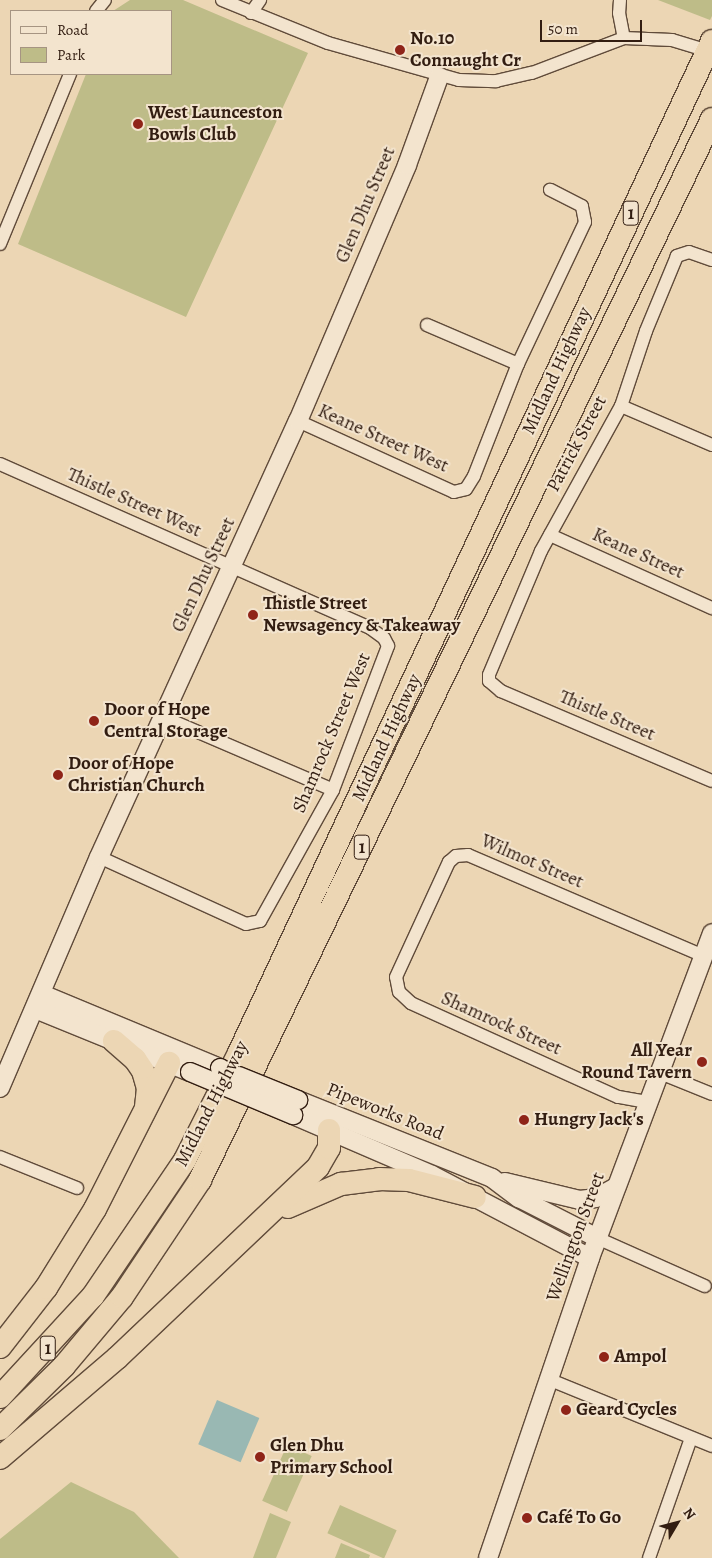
<!DOCTYPE html>
<html>
<head>
<meta charset="utf-8">
<style>
  body { margin:0 }
  #map { position:relative; width:712px; height:1558px; overflow:hidden; background:#ecd6b4; font-family:Alegreya,serif }
  div>[style] { position:absolute }
  .green>* { inset:0; background:#bebc88; transform-origin:0 0 }
  .water>* { inset:0; background:#99b8b3; transform-origin:0 0 }
  .roads { filter:drop-shadow(1px 0 #604b3a) drop-shadow(-1px 0 #604b3a) drop-shadow(0 1px #604b3a) drop-shadow(0 -1px #604b3a) }
  .street>* { height:12px; margin:-6px; padding:0 6px; transform-origin:6px; border-radius:6px; background:#f3e4ce }
  .secondary>* { height:18px; margin:-9px; padding:0 9px; transform-origin:9px; border-radius:9px; background:#f3e4ce }
  .highway>* { height:22px; margin:-11px; padding:0 11px; transform-origin:11px; border-radius:11px; background:#ecd6b4 }
  .bridges { filter:drop-shadow(1px 0 #321d11) drop-shadow(-1px 0 #321d11) drop-shadow(0 1px #321d11) drop-shadow(0 -1px #321d11) }
  .secondary-bridge>* { height:18px; margin:-9px; padding:0 9px; transform-origin:9px; border-radius:9px; background:#f3e4ce }
  .dots>* { width:14px; height:14px; translate:-50% -50%; box-sizing:border-box; border:2px solid #f3e4ce; border-radius:50% }
  span { translate:-50% -50%; white-space:nowrap; text-align:center; line-height:1.15; -webkit-text-stroke:4px #f3e4ce; paint-order:stroke }
  .shield-label span { padding:1px 4px; background:#f3e4ce; border:1px solid; border-radius:4px; -webkit-text-stroke-width:0 }
  .shield-label { font-size:18px; color:#321d11; font-weight:700 }
  .poi-label { font-size:19px; color:#321d11; font-weight:700 }
  .left { translate:0 -50%; text-align:left }
  .right { translate:-100% -50%; text-align:right }
  .street-label { font-size:19px; color:#321d11 }
  .legend { position:absolute; left:10px; top:10px; width:162px; height:65px; box-sizing:border-box; background:#f3e4ce; border:1px solid #a69482; margin:0; padding:6px 9px; list-style:none; font-size:15px; color:#321d11 }
  .legend li { display:flex; align-items:center; gap:10px; height:25px }
  .legend b { width:25px; border:1px solid #a69482 }
  .north { position:absolute; left:652px; top:1498px; width:50px; height:50px; -webkit-text-stroke:4px #f3e4ce; paint-order:stroke; rotate:53deg; font-size:14px; font-weight:700; line-height:20px; text-align:center; color:#321d11 }
  .north::after { content:''; display:block; margin:auto; width:18px; height:22px; background:#321d11; clip-path:polygon(50% 0,100% 100%,50% 72%,0 100%) }
  .scale { position:absolute; left:540px; top:20px; width:102px; height:22px; box-sizing:border-box; border:2px solid #321d11; border-top:0; padding-left:6px; font-size:15px; line-height:18px; white-space:nowrap; color:#321d11; -webkit-text-stroke:4px #f3e4ce; paint-order:stroke }
</style>
</head>
<body>
<div id="map">
  <div class="green">
    <i style="clip-path:polygon(130px 0,183px 0,308px 53px,186px 317px,18px 244px,86px 74px,171px 74px,171px 11px,113px 11px)"></i>
    <i style="clip-path:polygon(658px 0,712px 0,712px 16px,710px 20px)"></i>
    <i style="left:287px;top:1445px;width:27px;height:61px;rotate:24deg"></i>
    <i style="clip-path:polygon(71px 1482px,134px 1512px,179px 1558px,0 1558px,0 1539px)"></i>
    <i style="left:340px;top:1505px;width:62px;height:31px;rotate:24deg"></i>
    <i style="clip-path:polygon(270px 1513px,291px 1522px,276px 1558px,253px 1558px)"></i>
    <i style="clip-path:polygon(341px 1543px,370px 1555px,369px 1558px,335px 1558px)"></i>
  </div>
  <div class="water">
    <i style="left:217px;top:1400px;width:46px;height:48px;rotate:23deg"></i>
  </div>
  <div class="roads">
    <div class="street">
      <i style="left:222px;top:0;width:114px;rotate:22.1deg"></i>
      <i style="left:328px;top:43px;width:136px;rotate:15.8deg"></i>
      <i style="left:459px;top:80px;width:37px;rotate:2deg"></i>
      <i style="left:496px;top:81px;width:37px;rotate:-13deg"></i>
      <i style="left:532px;top:73px;width:98px;rotate:-20.8deg"></i>
      <i style="left:624px;top:38px;width:48px;rotate:2.4deg"></i>
      <i style="left:672px;top:40px;width:38px;rotate:17deg"></i>
      <i style="left:620px;top:0;width:13px;rotate:94deg"></i>
      <i style="left:619px;top:13px;width:25px;rotate:79deg"></i>
      <i style="left:96px;top:11px;width:14px;rotate:-51deg"></i>
      <i style="left:251px;top:13px;width:16px;rotate:-55deg"></i>
      <i style="left:0;top:244px;width:184px;rotate:-67.6deg"></i>
      <i style="left:712px;top:260px;width:24px;rotate:-161deg"></i>
      <i style="left:689px;top:252px;width:13px;rotate:162deg"></i>
      <i style="left:677px;top:256px;width:81px;rotate:112.5deg"></i>
      <i style="left:646px;top:331px;width:79px;rotate:108.4deg"></i>
      <i style="left:621px;top:406px;width:166px;rotate:118.9deg"></i>
      <i style="left:541px;top:551px;width:134px;rotate:112.8deg"></i>
      <i style="left:489px;top:675px;width:6px;rotate:90deg"></i>
      <i style="left:489px;top:681px;width:16px;rotate:40deg"></i>
      <i style="left:501px;top:691px;width:229px;rotate:23.1deg"></i>
      <i style="left:427px;top:325px;width:99px;rotate:23.2deg"></i>
      <i style="left:621px;top:406px;width:99px;rotate:23.2deg"></i>
      <i style="left:298px;top:421px;width:171px;rotate:24.5deg"></i>
      <i style="left:454px;top:492px;width:12px;rotate:-14deg"></i>
      <i style="left:466px;top:489px;width:15px;rotate:-58deg"></i>
      <i style="left:474px;top:476px;width:120px;rotate:-68.6deg"></i>
      <i style="left:518px;top:364px;width:157px;rotate:-64.7deg"></i>
      <i style="left:585px;top:222px;width:16px;rotate:-101deg"></i>
      <i style="left:582px;top:206px;width:36px;rotate:-153deg"></i>
      <i style="left:0;top:464px;width:405px;rotate:23.9deg"></i>
      <i style="left:370px;top:628px;width:17px;rotate:36deg"></i>
      <i style="left:384px;top:638px;width:9px;rotate:63deg"></i>
      <i style="left:388px;top:646px;width:154px;rotate:110.9deg"></i>
      <i style="left:333px;top:790px;width:150px;rotate:119.1deg"></i>
      <i style="left:260px;top:921px;width:14px;rotate:168deg"></i>
      <i style="left:246px;top:924px;width:162px;rotate:-155.5deg"></i>
      <i style="left:550px;top:535px;width:178px;rotate:24.3deg"></i>
      <i style="left:163px;top:717px;width:185px;rotate:23.2deg"></i>
      <i style="left:660px;top:1073px;width:56px;rotate:22deg"></i>
      <i style="left:647px;top:1102px;width:29px;rotate:-170deg"></i>
      <i style="left:618px;top:1097px;width:227px;rotate:-155.6deg"></i>
      <i style="left:411px;top:1003px;width:16px;rotate:-137deg"></i>
      <i style="left:399px;top:992px;width:15px;rotate:-101deg"></i>
      <i style="left:396px;top:977px;width:127px;rotate:-65.3deg"></i>
      <i style="left:449px;top:862px;width:9px;rotate:-41deg"></i>
      <i style="left:456px;top:856px;width:12px;rotate:-5deg"></i>
      <i style="left:468px;top:855px;width:257px;rotate:23.2deg"></i>
      <i style="left:0;top:1157px;width:83px;rotate:21.9deg"></i>
      <i style="left:597px;top:1238px;width:118px;rotate:24deg"></i>
      <i style="left:548px;top:1379px;width:177px;rotate:22.2deg"></i>
      <i style="left:649px;top:1558px;width:127px;rotate:-70.7deg"></i>
    </div>
    <div class="secondary">
      <i style="left:42px;top:994px;width:193px;rotate:22.6deg"></i>
      <i style="left:35px;top:1009px;width:167px;rotate:22.1deg"></i>
      <i style="left:0;top:1088px;width:251px;rotate:-66.8deg"></i>
      <i style="left:99px;top:857px;width:479px;rotate:-65.5deg"></i>
      <i style="left:298px;top:421px;width:278px;rotate:-66.9deg"></i>
      <i style="left:407px;top:165px;width:94px;rotate:-70deg"></i>
      <i style="left:298px;top:1100px;width:209px;rotate:21.9deg"></i>
      <i style="left:492px;top:1178px;width:34px;rotate:37deg"></i>
      <i style="left:519px;top:1198px;width:88px;rotate:27.1deg"></i>
      <i style="left:293px;top:1115px;width:151px;rotate:23.3deg"></i>
      <i style="left:432px;top:1175px;width:178px;rotate:27.7deg"></i>
      <i style="left:505px;top:1182px;width:77px;rotate:13.5deg"></i>
      <i style="left:580px;top:1200px;width:16px;rotate:-7deg"></i>
      <i style="left:596px;top:1198px;width:23px;rotate:-29deg"></i>
      <i style="left:488px;top:1558px;width:317px;rotate:-71.2deg"></i>
      <i style="left:590px;top:1258px;width:347px;rotate:-69.4deg"></i>
    </div>
    <div class="highway">
      <i style="left:114px;top:1041px;width:28px;rotate:41deg"></i>
      <i style="left:135px;top:1059px;width:14px;rotate:56deg"></i>
      <i style="left:143px;top:1071px;width:18px;rotate:74deg"></i>
      <i style="left:148px;top:1088px;width:18px;rotate:96deg"></i>
      <i style="left:288px;top:1207px;width:58px;rotate:-23.5deg"></i>
      <i style="left:341px;top:1184px;width:38px;rotate:-7deg"></i>
      <i style="left:379px;top:1179px;width:30px;rotate:2deg"></i>
      <i style="left:409px;top:1180px;width:68px;rotate:14.4deg"></i>
      <i style="left:0;top:1347px;width:75px;rotate:-52.1deg"></i>
      <i style="left:46px;top:1288px;width:93px;rotate:-58.2deg"></i>
      <i style="left:95px;top:1209px;width:164px;rotate:-63.1deg"></i>
      <i style="left:0;top:1397px;width:137px;rotate:-47.4deg"></i>
      <i style="left:93px;top:1296px;width:164px;rotate:-55.9deg"></i>
      <i style="left:185px;top:1160px;width:120px;rotate:-63.2deg"></i>
      <i style="left:239px;top:1053px;width:1117px;rotate:-64.95deg"></i>
      <i style="left:0;top:1429px;width:90px;rotate:-44.5deg"></i>
      <i style="left:64px;top:1366px;width:90px;rotate:-50deg"></i>
      <i style="left:122px;top:1297px;width:141px;rotate:-56.3deg"></i>
      <i style="left:200px;top:1180px;width:1178px;rotate:-64.24deg"></i>
      <i style="left:0;top:1458px;width:154px;rotate:-40.5deg"></i>
      <i style="left:117px;top:1358px;width:277px;rotate:-43.5deg"></i>
      <i style="left:318px;top:1167px;width:22px;rotate:-60deg"></i>
      <i style="left:329px;top:1148px;width:18px;rotate:-90deg"></i>
    </div>
  </div>
  <div class="bridges">
    <div class="secondary-bridge">
      <i style="left:220px;top:1068px;width:34px;rotate:32deg"></i>
      <i style="left:190px;top:1072px;width:112px;rotate:22.7deg"></i>
      <i style="left:239px;top:1076px;width:64px;rotate:22.1deg"></i>
    </div>
  </div>
  <div class="dots">
    <i style="left:400px;top:50px;background:#8f2418"></i>
    <i style="left:138px;top:124px;background:#8f2418"></i>
    <i style="left:253px;top:615px;background:#8f2418"></i>
    <i style="left:94px;top:721px;background:#8f2418"></i>
    <i style="left:58px;top:775px;background:#8f2418"></i>
    <i style="left:702px;top:1062px;background:#8f2418"></i>
    <i style="left:524px;top:1120px;background:#8f2418"></i>
    <i style="left:604px;top:1357px;background:#8f2418"></i>
    <i style="left:566px;top:1410px;background:#8f2418"></i>
    <i style="left:260px;top:1457px;background:#8f2418"></i>
    <i style="left:527px;top:1518px;background:#8f2418"></i>
  </div>
  <div class="shield-label">
    <span style="left:631px;top:213px">1</span>
    <span style="left:362px;top:847px">1</span>
    <span style="left:48px;top:1348px">1</span>
  </div>
  <div class="poi-label">
    <span class="left" style="left:410px;top:50px">No.10<br>Connaught Cr</span>
    <span class="left" style="left:148px;top:124px">West Launceston<br>Bowls Club</span>
    <span class="left" style="left:263px;top:615px">Thistle Street<br>Newsagency &amp; Takeaway</span>
    <span class="left" style="left:104px;top:721px">Door of Hope<br>Central Storage</span>
    <span class="left" style="left:68px;top:775px">Door of Hope<br>Christian Church</span>
    <span class="right" style="left:692px;top:1062px">All Year<br>Round Tavern</span>
    <span class="left" style="left:534px;top:1120px">Hungry Jack's</span>
    <span class="left" style="left:614px;top:1357px">Ampol</span>
    <span class="left" style="left:576px;top:1410px">Geard Cycles</span>
    <span class="left" style="left:270px;top:1457px">Glen Dhu<br>Primary School</span>
    <span class="left" style="left:537px;top:1518px">Café To Go</span>
  </div>
  <div class="street-label">
    <span style="left:366px;top:205px;rotate:-67deg">Glen Dhu Street</span>
    <span style="left:557px;top:371px;rotate:-65deg">Midland Highway</span>
    <span style="left:383px;top:439px;rotate:24deg">Keane Street West</span>
    <span style="left:577px;top:444px;rotate:-62deg">Patrick Street</span>
    <span style="left:134px;top:503px;rotate:24deg">Thistle Street West</span>
    <span style="left:638px;top:554px;rotate:24deg">Keane Street</span>
    <span style="left:204px;top:575px;rotate:-65deg">Glen Dhu Street</span>
    <span style="left:607px;top:716px;rotate:23deg">Thistle Street</span>
    <span style="left:332px;top:733px;rotate:-67deg">Shamrock Street West</span>
    <span style="left:387px;top:738px;rotate:-65deg">Midland Highway</span>
    <span style="left:532px;top:862px;rotate:23deg">Wilmot Street</span>
    <span style="left:501px;top:1024px;rotate:24deg">Shamrock Street</span>
    <span style="left:212px;top:1104px;rotate:-63deg">Midland Highway</span>
    <span style="left:385px;top:1112px;rotate:22deg">Pipeworks Road</span>
    <span style="left:576px;top:1237px;rotate:-70deg">Wellington Street</span>
  </div>
  <ul class="legend">
  <li><b style="height:6px;background:#f3e4ce"></b>Road</li>
  <li><b style="height:14px;background:#bebc88"></b>Park</li>
  </ul>
  <div class="north">N</div>
  <div class="scale">50 m</div>
</div>
</body>
</html>
